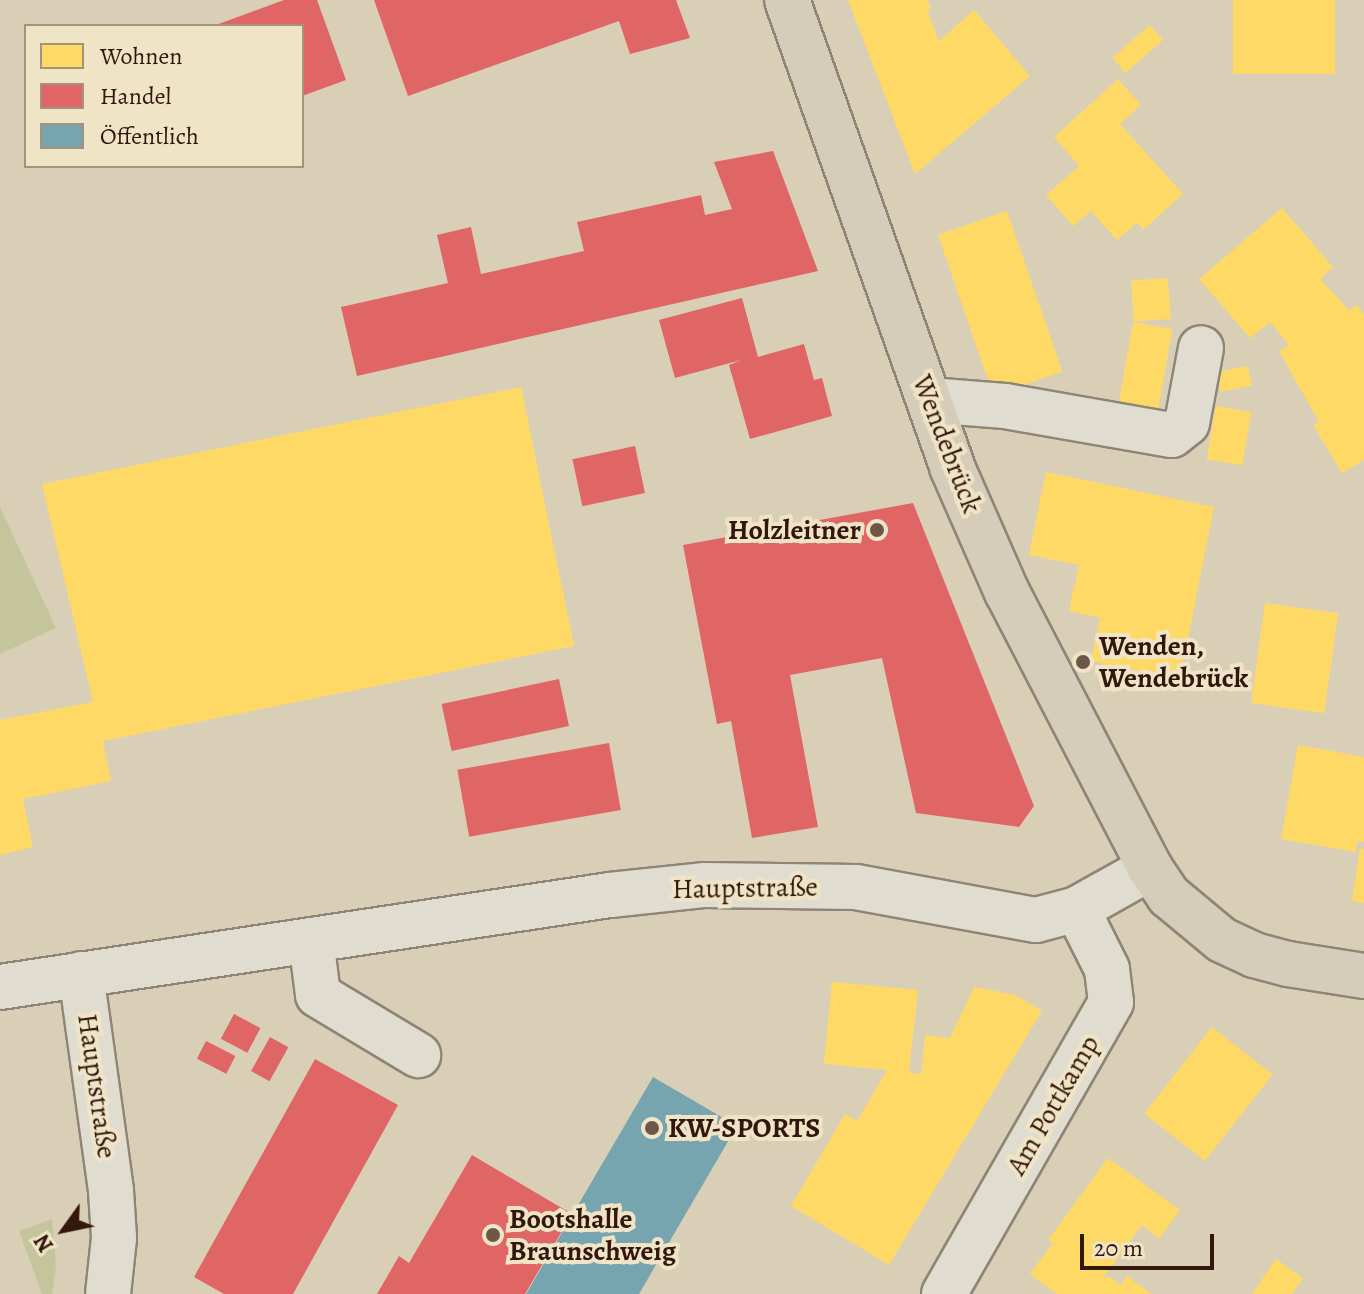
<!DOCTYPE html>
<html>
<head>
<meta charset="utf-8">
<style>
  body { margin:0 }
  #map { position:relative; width:1364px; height:1294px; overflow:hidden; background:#d8cfb6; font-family:Alegreya,serif }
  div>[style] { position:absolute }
  .green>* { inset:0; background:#c5c59c }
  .homes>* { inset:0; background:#ffd966; transform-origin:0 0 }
  .shops>* { inset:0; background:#e06666; transform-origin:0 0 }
  .public>* { inset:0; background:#76a5af }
  .roads { filter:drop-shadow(2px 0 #8e8576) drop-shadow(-2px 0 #8e8576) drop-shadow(0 2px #8e8576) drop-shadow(0 -2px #8e8576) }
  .minor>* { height:44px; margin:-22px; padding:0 22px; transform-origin:22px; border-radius:22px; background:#e0dccf }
  .major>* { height:44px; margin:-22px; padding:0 22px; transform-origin:22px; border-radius:22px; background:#d5ccba }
  .dots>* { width:22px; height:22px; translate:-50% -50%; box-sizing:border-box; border:4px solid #efe4c6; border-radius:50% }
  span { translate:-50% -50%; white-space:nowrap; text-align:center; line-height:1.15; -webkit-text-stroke:8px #efe4c6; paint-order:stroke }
  .street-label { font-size:28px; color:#33160c }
  .poi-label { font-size:28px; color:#33160c; font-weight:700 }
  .right { translate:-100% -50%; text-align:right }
  .left { translate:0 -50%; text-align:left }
  .legend { position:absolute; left:24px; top:24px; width:280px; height:144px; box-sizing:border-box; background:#efe4c6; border:2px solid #a4927c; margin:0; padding:10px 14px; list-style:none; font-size:24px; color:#33160c }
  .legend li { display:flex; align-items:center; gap:16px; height:40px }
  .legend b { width:40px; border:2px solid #a4927c }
  .north { position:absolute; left:24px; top:1190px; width:80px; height:80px; -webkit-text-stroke:6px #efe4c6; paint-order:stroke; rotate:237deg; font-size:22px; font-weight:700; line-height:32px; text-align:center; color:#33160c }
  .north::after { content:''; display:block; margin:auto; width:28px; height:36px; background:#33160c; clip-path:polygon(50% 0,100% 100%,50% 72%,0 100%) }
  .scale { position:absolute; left:1080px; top:1234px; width:134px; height:36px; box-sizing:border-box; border:4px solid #33160c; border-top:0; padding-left:10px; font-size:24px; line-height:28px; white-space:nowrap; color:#33160c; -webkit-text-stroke:6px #efe4c6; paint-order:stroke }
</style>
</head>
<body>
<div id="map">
  <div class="green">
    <i style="clip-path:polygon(0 507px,56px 628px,0 654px)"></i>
    <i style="clip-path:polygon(52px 1219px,56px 1267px,52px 1294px,42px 1294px,19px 1231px)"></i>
  </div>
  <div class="homes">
    <i style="clip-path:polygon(848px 0,928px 0,931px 8px,927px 10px,939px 41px,974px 10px,1030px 76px,915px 174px)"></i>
    <i style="left:1233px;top:0;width:102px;height:74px"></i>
    <i style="left:1150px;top:25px;width:20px;height:50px;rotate:49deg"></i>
    <i style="clip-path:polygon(1118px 79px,1141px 105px,1120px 124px,1183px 194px,1143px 230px,1137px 223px,1117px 240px,1091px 211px,1073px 226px,1046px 195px,1079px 166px,1054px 137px)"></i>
    <i style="clip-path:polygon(1282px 208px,1333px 267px,1320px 279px,1349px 310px,1358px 305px,1364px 315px,1364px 460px,1342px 473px,1313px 425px,1319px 422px,1279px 351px,1289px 345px,1270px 322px,1250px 338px,1199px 279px)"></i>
    <i style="left:1007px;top:211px;width:170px;height:73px;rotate:71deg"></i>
    <i style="left:1168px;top:278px;width:41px;height:37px;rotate:86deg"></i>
    <i style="left:1133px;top:322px;width:40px;height:83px;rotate:10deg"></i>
    <i style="left:1248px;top:366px;width:20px;height:32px;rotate:79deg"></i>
    <i style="clip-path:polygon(521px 387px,574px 646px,103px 741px,111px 781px,23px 799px,33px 847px,0 855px,0 720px,93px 702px,42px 484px)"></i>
    <i style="left:1216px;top:406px;width:36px;height:54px;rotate:10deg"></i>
    <i style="clip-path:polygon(1046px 472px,1214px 507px,1180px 679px,1091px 661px,1100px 618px,1069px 611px,1079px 565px,1029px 555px)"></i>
    <i style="left:1265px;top:603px;width:74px;height:101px;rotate:8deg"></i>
    <i style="clip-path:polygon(1298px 745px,1364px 757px,1364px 842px,1357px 841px,1356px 852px,1281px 839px)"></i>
    <i style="clip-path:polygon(1360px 848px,1364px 849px,1364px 903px,1352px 901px)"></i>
    <i style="clip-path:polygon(832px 982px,918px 990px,909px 1073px,921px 1074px,925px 1035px,950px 1038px,974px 987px,1015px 995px,1042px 1011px,889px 1265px,791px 1206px,845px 1114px,857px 1121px,887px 1070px,824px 1064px)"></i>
    <i style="left:1212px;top:1027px;width:77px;height:110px;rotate:38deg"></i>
    <i style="clip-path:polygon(1108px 1158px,1180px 1210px,1159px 1239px,1142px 1225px,1102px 1279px,1108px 1276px,1121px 1285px,1127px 1276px,1152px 1294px,1057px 1294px,1030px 1274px,1053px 1243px,1048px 1240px)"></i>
    <i style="clip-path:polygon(1276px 1259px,1303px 1278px,1292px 1294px,1252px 1294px)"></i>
  </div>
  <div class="shops">
    <i style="clip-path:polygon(284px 0,317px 0,346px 80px,302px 96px,302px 26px,213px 26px)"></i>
    <i style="clip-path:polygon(374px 0,676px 0,690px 38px,630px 54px,619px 21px,408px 96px)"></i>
    <i style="clip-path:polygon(773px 151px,818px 271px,357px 376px,341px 307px,448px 283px,437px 235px,471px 227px,481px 274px,584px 251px,577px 222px,701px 195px,705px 215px,732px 209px,714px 162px)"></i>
    <i style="clip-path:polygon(742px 298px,758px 357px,804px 344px,814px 380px,822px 378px,832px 416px,750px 439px,729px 365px,741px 360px,675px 378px,659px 320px)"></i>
    <i style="left:635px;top:446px;width:48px;height:64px;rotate:78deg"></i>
    <i style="clip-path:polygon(913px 503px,1034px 806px,1019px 827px,916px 813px,882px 658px,790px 675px,818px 827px,752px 838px,731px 721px,717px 724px,683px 545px)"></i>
    <i style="left:559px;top:679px;width:48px;height:120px;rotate:78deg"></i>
    <i style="left:609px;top:743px;width:68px;height:154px;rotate:80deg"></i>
    <i style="left:234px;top:1014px;width:30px;height:28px;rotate:28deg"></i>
    <i style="left:270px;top:1037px;width:21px;height:39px;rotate:29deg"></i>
    <i style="left:206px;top:1041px;width:33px;height:20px;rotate:27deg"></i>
    <i style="clip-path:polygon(315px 1059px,398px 1105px,293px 1294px,224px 1294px,194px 1277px)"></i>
    <i style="clip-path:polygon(472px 1155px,572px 1214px,525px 1294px,377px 1294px,399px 1256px,409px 1263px)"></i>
  </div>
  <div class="public">
    <i style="clip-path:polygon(653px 1077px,737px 1126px,639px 1294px,526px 1294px)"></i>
  </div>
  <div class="roads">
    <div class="minor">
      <i style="left:929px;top:400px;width:76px;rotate:4.5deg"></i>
      <i style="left:1005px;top:406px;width:169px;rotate:9.9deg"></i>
      <i style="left:1172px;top:435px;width:19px;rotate:-39deg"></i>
      <i style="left:1187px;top:423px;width:76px;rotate:-79.4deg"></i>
      <i style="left:311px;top:940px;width:55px;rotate:82.7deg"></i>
      <i style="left:318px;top:995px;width:117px;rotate:31deg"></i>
      <i style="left:81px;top:974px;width:219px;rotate:82.1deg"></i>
      <i style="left:111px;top:1191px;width:47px;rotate:86.3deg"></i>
      <i style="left:114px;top:1238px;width:56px;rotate:96.1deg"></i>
      <i style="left:0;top:987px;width:617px;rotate:-8.58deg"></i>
      <i style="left:610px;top:895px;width:96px;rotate:-6deg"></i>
      <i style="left:705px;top:885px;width:151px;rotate:0.8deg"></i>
      <i style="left:856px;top:887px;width:183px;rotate:10.4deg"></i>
      <i style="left:1036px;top:920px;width:42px;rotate:-15deg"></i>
      <i style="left:1077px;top:909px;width:84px;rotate:-29.3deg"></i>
      <i style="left:944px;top:1294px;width:336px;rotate:-60.2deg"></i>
      <i style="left:1111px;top:1002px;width:33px;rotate:-97deg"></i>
      <i style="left:1107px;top:969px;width:67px;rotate:-116.6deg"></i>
    </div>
    <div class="major">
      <i style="left:787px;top:0;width:495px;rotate:70.5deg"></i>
      <i style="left:952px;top:467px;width:137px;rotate:66.3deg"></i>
      <i style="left:1007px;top:592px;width:311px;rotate:62.6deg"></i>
      <i style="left:1150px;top:868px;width:34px;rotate:56deg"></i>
      <i style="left:1169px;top:896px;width:69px;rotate:39.7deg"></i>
      <i style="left:1222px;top:940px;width:35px;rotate:25deg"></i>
      <i style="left:1254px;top:955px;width:35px;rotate:15deg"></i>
      <i style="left:1288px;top:964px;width:77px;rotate:9deg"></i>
    </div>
  </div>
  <div class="dots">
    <i style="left:877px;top:530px;background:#6d5748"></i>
    <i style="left:1083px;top:662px;background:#6d5748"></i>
    <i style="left:652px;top:1128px;background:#6d5748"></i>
    <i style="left:493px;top:1235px;background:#6d5748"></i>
  </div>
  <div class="street-label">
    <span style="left:947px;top:444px;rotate:69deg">Wendebrück</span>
    <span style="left:745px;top:888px;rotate:-1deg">Hauptstraße</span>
    <span style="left:97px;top:1086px;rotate:82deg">Hauptstraße</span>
    <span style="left:1053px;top:1105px;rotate:-60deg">Am Pottkamp</span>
  </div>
  <div class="poi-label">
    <span class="right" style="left:861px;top:530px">Holzleitner</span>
    <span class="left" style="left:1099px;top:662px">Wenden,<br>Wendebrück</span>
    <span class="left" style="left:668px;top:1128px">KW-SPORTS</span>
    <span class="left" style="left:509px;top:1235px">Bootshalle<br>Braunschweig</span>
  </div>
  <ul class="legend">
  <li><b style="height:22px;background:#ffd966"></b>Wohnen</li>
  <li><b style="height:22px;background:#e06666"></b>Handel</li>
  <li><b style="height:22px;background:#76a5af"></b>Öffentlich</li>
  </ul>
  <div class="north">N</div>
  <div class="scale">20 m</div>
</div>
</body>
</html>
